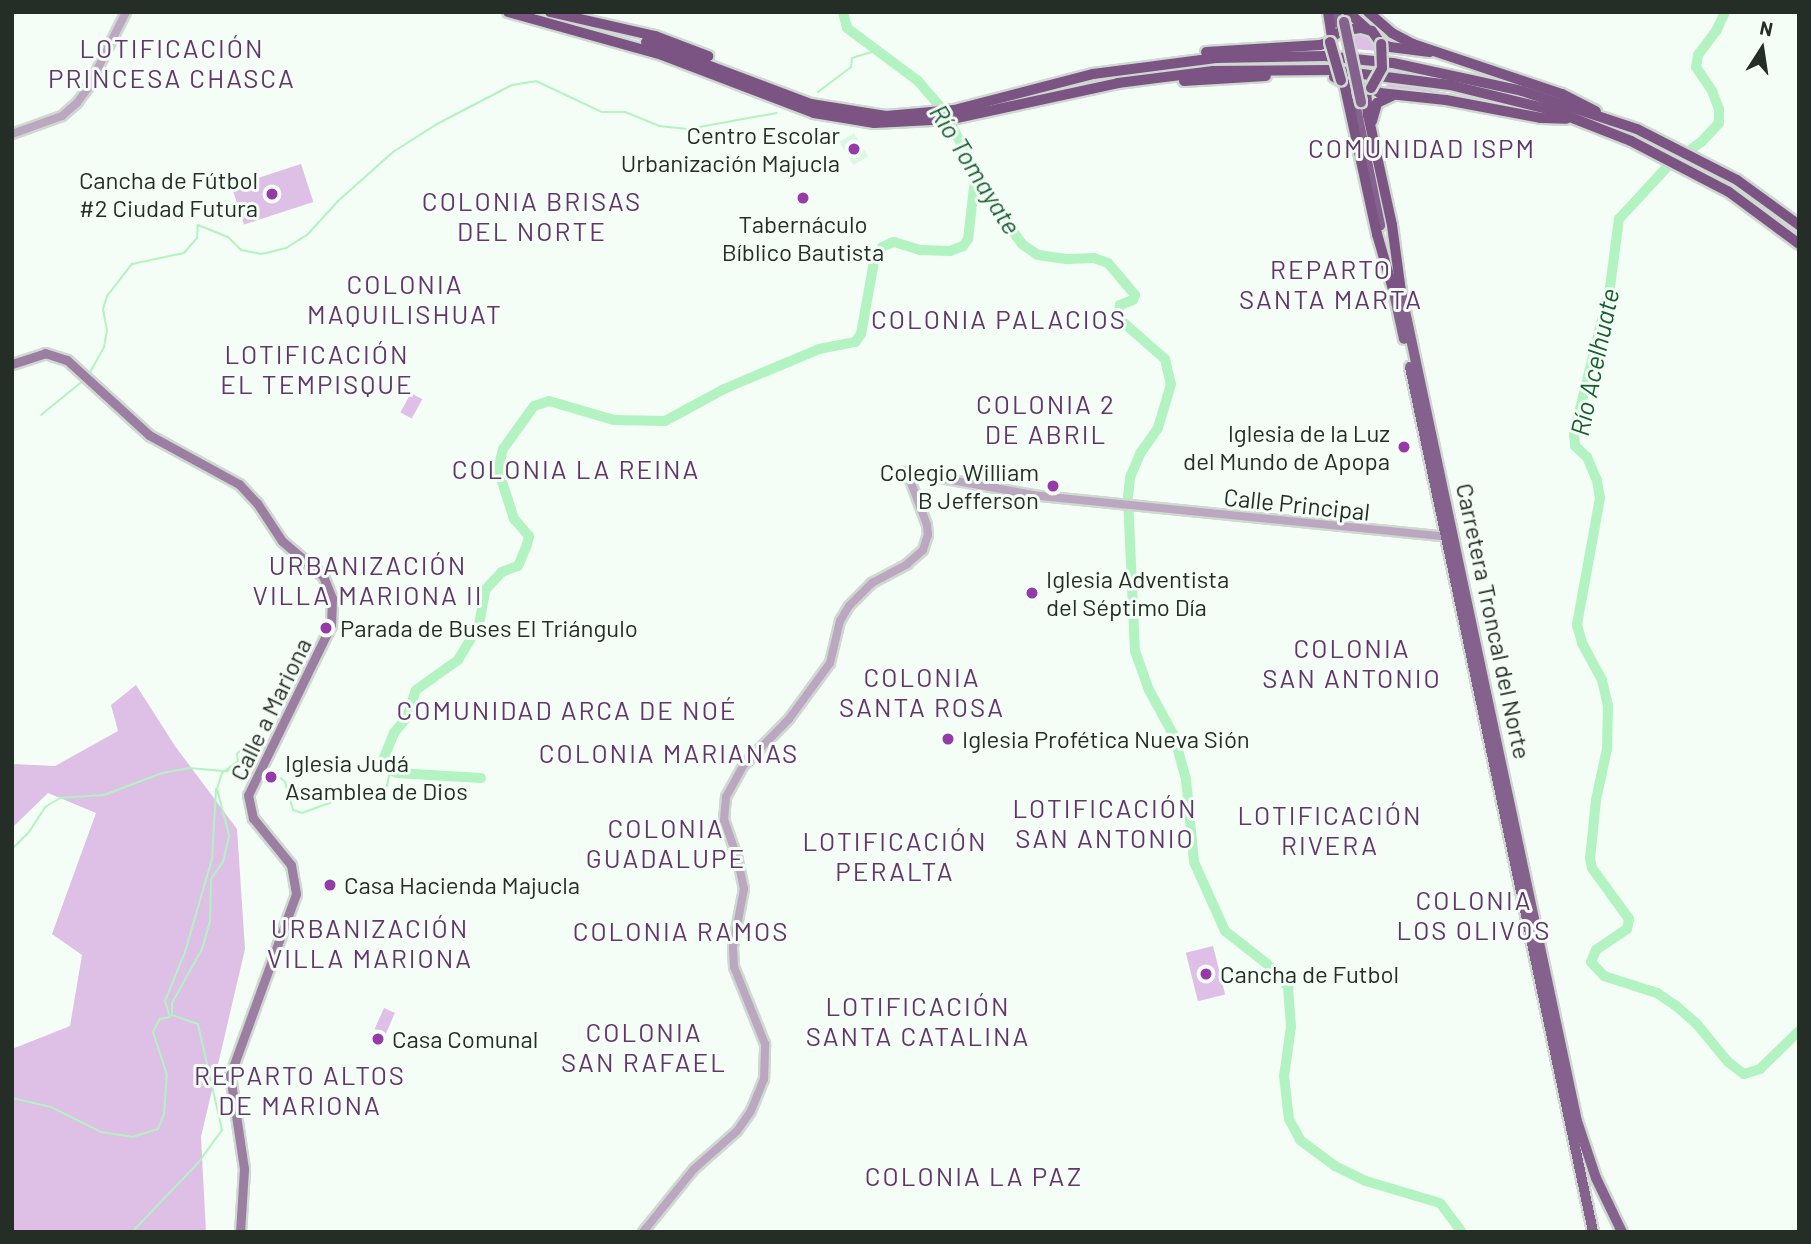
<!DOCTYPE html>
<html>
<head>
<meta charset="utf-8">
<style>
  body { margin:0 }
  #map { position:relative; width:1811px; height:1244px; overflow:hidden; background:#f4fef6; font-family:Barlow,sans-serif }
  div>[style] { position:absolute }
  .built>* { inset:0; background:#daf9e0; transform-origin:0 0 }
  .green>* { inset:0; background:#debfe6; transform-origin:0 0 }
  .stream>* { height:2px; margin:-1px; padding:0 1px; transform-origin:1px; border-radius:1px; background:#b2f3c1 }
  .river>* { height:10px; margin:-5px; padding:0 5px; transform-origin:5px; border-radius:5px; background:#b2f3c1 }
  .roads { filter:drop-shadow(2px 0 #cfd8d1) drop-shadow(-2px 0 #cfd8d1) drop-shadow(0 2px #cfd8d1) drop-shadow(0 -2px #cfd8d1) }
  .tertiary>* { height:8px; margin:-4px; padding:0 4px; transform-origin:4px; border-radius:4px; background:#bba7c0 }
  .secondary>* { height:9px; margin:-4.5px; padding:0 4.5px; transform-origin:4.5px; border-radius:4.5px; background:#9c7ea3 }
  .primary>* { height:10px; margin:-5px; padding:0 5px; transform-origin:5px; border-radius:5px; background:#85618d }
  .trunk>* { height:10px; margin:-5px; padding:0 5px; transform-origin:5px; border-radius:5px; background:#7b5484 }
  .bridges { filter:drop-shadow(2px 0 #cfd8d1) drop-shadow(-2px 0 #cfd8d1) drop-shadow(0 2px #cfd8d1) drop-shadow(0 -2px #cfd8d1) }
  .primary-bridge>* { height:10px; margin:-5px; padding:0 5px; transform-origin:5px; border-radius:5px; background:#85618d }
  .trunk-bridge>* { height:10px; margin:-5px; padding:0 5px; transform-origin:5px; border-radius:5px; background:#7b5484 }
  .dots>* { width:19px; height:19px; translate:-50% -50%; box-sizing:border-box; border:4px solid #f4fef6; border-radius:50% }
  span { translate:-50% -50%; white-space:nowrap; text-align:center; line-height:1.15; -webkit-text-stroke:6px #f4fef6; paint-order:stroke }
  .poi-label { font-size:24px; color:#242d26 }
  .right { translate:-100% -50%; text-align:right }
  .left { translate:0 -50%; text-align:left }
  .street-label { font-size:24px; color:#242d26 }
  .neighbourhood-label { font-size:26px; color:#62366c; letter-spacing:2px }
  .water-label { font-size:26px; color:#175d31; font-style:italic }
  .frame { position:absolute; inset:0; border:14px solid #242d26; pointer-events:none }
  .north { position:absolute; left:1727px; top:14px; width:70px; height:70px; -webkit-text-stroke:5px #f4fef6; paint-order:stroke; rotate:12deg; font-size:19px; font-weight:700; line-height:28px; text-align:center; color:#242d26 }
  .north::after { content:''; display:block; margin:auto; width:24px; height:32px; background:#242d26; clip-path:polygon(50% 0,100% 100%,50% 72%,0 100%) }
</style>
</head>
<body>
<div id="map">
  <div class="built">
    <i style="left:854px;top:133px;width:27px;height:17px;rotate:59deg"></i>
  </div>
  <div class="green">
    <i style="clip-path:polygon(1350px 30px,1368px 33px,1376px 42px,1377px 51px,1354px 49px)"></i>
    <i style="clip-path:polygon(1326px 60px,1328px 69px,1251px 68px,1003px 103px,1099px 78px,1220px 62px)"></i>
    <i style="clip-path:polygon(1389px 82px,1468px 97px,1511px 108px,1382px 91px)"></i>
    <i style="left:301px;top:164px;width:40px;height:73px;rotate:72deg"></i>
    <i style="clip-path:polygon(1713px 170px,1799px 230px,1799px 240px,1708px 175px)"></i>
    <i style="left:411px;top:393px;width:13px;height:22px;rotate:29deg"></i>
    <i style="clip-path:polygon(136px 685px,175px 746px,237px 829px,245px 949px,201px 1137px,206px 1232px,12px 1232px,12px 1049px,70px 1026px,82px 955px,52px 934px,96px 813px,48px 793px,12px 828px,12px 764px,55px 766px,118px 731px,111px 705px)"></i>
    <i style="left:1213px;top:946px;width:50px;height:28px;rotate:76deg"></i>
    <i style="left:384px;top:1008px;width:12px;height:23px;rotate:24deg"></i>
  </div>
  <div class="stream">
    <i style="left:818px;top:92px;width:41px;rotate:-37.1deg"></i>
    <i style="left:851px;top:67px;width:9px;rotate:-84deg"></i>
    <i style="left:852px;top:58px;width:28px;rotate:-17deg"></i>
    <i style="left:88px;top:376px;width:33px;rotate:-61deg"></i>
    <i style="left:104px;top:347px;width:17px;rotate:-80deg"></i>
    <i style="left:107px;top:330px;width:21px;rotate:-101deg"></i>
    <i style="left:103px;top:309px;width:14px;rotate:-73deg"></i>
    <i style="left:107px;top:296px;width:41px;rotate:-52deg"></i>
    <i style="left:132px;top:264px;width:53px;rotate:-11.9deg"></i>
    <i style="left:184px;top:253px;width:20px;rotate:-49deg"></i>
    <i style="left:197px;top:238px;width:13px;rotate:-86deg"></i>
    <i style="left:198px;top:225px;width:32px;rotate:22deg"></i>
    <i style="left:228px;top:237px;width:18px;rotate:45deg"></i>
    <i style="left:241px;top:250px;width:21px;rotate:11deg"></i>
    <i style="left:262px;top:254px;width:25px;rotate:-14deg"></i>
    <i style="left:286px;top:248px;width:26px;rotate:-32deg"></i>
    <i style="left:308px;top:234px;width:45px;rotate:-47.7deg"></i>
    <i style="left:338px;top:201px;width:74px;rotate:-41.7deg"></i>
    <i style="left:393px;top:152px;width:52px;rotate:-32.5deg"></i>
    <i style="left:437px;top:124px;width:85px;rotate:-27.5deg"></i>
    <i style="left:512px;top:85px;width:24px;rotate:-9deg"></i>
    <i style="left:536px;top:81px;width:73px;rotate:25.2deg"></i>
    <i style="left:602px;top:112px;width:23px"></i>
    <i style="left:625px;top:112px;width:37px;rotate:22deg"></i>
    <i style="left:659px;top:126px;width:29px;rotate:6deg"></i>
    <i style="left:688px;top:129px;width:90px;rotate:-10.2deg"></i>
    <i style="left:41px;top:415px;width:55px;rotate:-39.1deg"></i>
    <i style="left:269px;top:768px;width:21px;rotate:41deg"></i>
    <i style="left:285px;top:782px;width:29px;rotate:74deg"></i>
    <i style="left:293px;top:810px;width:9px;rotate:18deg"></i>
    <i style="left:302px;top:813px;width:35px;rotate:-20deg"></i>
    <i style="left:335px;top:801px;width:38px;rotate:-6deg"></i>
    <i style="left:373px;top:797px;width:10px;rotate:-24deg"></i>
    <i style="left:382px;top:793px;width:9px;rotate:-54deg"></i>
    <i style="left:387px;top:786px;width:16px;rotate:-79deg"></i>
    <i style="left:12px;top:849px;width:24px;rotate:-45deg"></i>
    <i style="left:29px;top:832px;width:30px;rotate:-57deg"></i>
    <i style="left:45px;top:807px;width:17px;rotate:-31deg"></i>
    <i style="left:60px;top:798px;width:44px;rotate:-3.9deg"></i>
    <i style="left:104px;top:795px;width:62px;rotate:-20.8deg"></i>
    <i style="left:162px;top:773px;width:27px;rotate:-10deg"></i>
    <i style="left:189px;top:768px;width:38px;rotate:5deg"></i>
    <i style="left:227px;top:771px;width:17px;rotate:-24deg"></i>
    <i style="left:12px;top:1098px;width:40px;rotate:13deg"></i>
    <i style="left:51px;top:1107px;width:56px;rotate:26.6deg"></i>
    <i style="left:101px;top:1132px;width:31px;rotate:9deg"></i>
    <i style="left:132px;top:1137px;width:27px;rotate:-17deg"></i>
    <i style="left:158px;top:1129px;width:16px;rotate:-68deg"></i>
    <i style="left:164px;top:1114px;width:39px;rotate:-86deg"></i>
    <i style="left:167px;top:1075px;width:45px;rotate:-108deg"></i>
    <i style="left:153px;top:1032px;width:15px;rotate:-62deg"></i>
    <i style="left:160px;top:1019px;width:10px;rotate:-11deg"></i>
    <i style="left:170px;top:1017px;width:17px;rotate:-107deg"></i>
    <i style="left:165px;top:1001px;width:53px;rotate:-67.8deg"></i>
    <i style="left:185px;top:952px;width:97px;rotate:-73.8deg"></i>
    <i style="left:212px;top:859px;width:70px;rotate:-86.7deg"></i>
    <i style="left:132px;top:1232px;width:95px;rotate:-46.3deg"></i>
    <i style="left:198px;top:1163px;width:41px;rotate:-54deg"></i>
    <i style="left:222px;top:1130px;width:109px;rotate:-102.8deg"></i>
    <i style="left:198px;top:1024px;width:28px;rotate:-161deg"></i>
    <i style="left:172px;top:1015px;width:12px;rotate:-90deg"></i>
    <i style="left:172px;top:1003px;width:62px;rotate:-60.9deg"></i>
    <i style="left:202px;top:949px;width:29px;rotate:-74deg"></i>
    <i style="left:210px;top:921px;width:42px;rotate:-88.6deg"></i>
    <i style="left:211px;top:879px;width:21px;rotate:-55deg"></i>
    <i style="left:223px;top:862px;width:28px;rotate:-77deg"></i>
    <i style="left:229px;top:835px;width:48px;rotate:-104.6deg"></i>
    <i style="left:217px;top:789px;width:17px;rotate:-73deg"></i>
    <i style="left:222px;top:773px;width:20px;rotate:-37deg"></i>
    <i style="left:238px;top:761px;width:7px;rotate:-98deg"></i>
    <i style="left:237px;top:754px;width:11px;rotate:-49deg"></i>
    <i style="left:244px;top:746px;width:9px;rotate:-13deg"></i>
  </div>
  <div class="river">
    <i style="left:843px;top:12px;width:16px;rotate:76deg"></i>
    <i style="left:847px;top:28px;width:89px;rotate:36.7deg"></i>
    <i style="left:918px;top:81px;width:35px;rotate:49deg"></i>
    <i style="left:941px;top:107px;width:56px;rotate:61.1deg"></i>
    <i style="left:968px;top:156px;width:24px;rotate:73deg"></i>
    <i style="left:975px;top:179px;width:80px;rotate:54.1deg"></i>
    <i style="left:1022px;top:244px;width:19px;rotate:35deg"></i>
    <i style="left:1038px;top:255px;width:30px;rotate:8deg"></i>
    <i style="left:1068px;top:259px;width:26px;rotate:-2deg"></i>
    <i style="left:1094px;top:258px;width:15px;rotate:20deg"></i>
    <i style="left:1108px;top:263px;width:42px;rotate:49.8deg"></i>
    <i style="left:1135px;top:295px;width:5px;rotate:112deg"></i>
    <i style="left:1133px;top:300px;width:14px;rotate:159deg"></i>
    <i style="left:1120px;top:305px;width:12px;rotate:104deg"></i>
    <i style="left:1117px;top:317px;width:64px;rotate:41.2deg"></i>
    <i style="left:1165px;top:359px;width:26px;rotate:77deg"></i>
    <i style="left:1171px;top:384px;width:46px;rotate:106.5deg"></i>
    <i style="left:1158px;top:428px;width:32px;rotate:125deg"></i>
    <i style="left:1140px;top:454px;width:26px;rotate:113deg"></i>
    <i style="left:1130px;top:478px;width:20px;rotate:96deg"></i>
    <i style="left:1128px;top:498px;width:153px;rotate:87.4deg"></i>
    <i style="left:1135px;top:651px;width:41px;rotate:70.3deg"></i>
    <i style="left:1149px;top:690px;width:52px;rotate:61.5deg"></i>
    <i style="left:1174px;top:736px;width:45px;rotate:74.4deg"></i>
    <i style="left:1186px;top:779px;width:83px;rotate:84.5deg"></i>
    <i style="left:1194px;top:862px;width:76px;rotate:65.8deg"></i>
    <i style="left:1225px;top:931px;width:52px;rotate:38deg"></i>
    <i style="left:1266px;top:963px;width:33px;rotate:47deg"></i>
    <i style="left:1288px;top:987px;width:40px;rotate:85.7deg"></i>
    <i style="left:1291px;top:1027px;width:49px;rotate:98.1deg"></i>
    <i style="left:1284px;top:1076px;width:43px;rotate:83.4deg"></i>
    <i style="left:1289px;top:1119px;width:24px;rotate:62deg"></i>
    <i style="left:1300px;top:1140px;width:44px;rotate:36.6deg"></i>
    <i style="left:1335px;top:1166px;width:34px;rotate:26deg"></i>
    <i style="left:1366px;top:1181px;width:77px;rotate:16.6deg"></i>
    <i style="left:1440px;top:1203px;width:36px;rotate:53deg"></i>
    <i style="left:1725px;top:12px;width:21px;rotate:115deg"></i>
    <i style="left:1716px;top:31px;width:30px;rotate:127deg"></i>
    <i style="left:1698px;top:55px;width:12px;rotate:99deg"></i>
    <i style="left:1696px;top:67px;width:29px;rotate:56deg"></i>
    <i style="left:1712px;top:91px;width:19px;rotate:69deg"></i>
    <i style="left:1719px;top:109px;width:14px;rotate:90deg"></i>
    <i style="left:1719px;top:123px;width:26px;rotate:133deg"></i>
    <i style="left:1701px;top:142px;width:42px;rotate:143.7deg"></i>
    <i style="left:1667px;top:167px;width:71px;rotate:132.7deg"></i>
    <i style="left:1619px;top:219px;width:69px;rotate:97.5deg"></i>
    <i style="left:1610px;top:287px;width:151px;rotate:103.8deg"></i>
    <i style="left:1574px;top:434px;width:12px;rotate:85deg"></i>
    <i style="left:1575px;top:446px;width:16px;rotate:43deg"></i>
    <i style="left:1587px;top:457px;width:25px;rotate:67deg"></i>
    <i style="left:1597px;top:480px;width:18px;rotate:81deg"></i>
    <i style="left:1600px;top:498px;width:129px;rotate:100.3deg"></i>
    <i style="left:1577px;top:625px;width:19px;rotate:74deg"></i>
    <i style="left:1582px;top:643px;width:42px;rotate:61.6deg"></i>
    <i style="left:1602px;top:680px;width:26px;rotate:77deg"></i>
    <i style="left:1608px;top:705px;width:44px;rotate:91.3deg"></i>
    <i style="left:1607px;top:749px;width:52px;rotate:102.2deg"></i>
    <i style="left:1596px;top:800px;width:59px;rotate:95.8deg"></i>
    <i style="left:1590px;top:859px;width:9px;rotate:77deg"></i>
    <i style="left:1592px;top:868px;width:63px;rotate:54deg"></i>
    <i style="left:1629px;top:919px;width:10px;rotate:101deg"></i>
    <i style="left:1627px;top:929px;width:37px;rotate:146deg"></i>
    <i style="left:1596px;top:950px;width:13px;rotate:113deg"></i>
    <i style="left:1591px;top:962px;width:19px;rotate:47deg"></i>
    <i style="left:1604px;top:976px;width:56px;rotate:17.8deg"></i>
    <i style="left:1657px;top:993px;width:22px;rotate:34deg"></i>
    <i style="left:1675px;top:1005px;width:28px;rotate:41deg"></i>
    <i style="left:1696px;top:1023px;width:50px;rotate:50.6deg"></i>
    <i style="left:1728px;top:1062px;width:20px;rotate:37deg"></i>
    <i style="left:1744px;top:1074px;width:17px;rotate:-17deg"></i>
    <i style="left:1760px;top:1069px;width:54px;rotate:-44.3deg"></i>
    <i style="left:481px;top:778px;width:84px;rotate:-176.6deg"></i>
    <i style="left:397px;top:773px;width:8px;rotate:-157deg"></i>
    <i style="left:390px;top:770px;width:12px;rotate:-125deg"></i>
    <i style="left:383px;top:760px;width:29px;rotate:-68deg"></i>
    <i style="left:394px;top:733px;width:21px;rotate:-51deg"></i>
    <i style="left:407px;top:717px;width:28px;rotate:-72deg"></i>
    <i style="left:416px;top:690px;width:52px;rotate:-35.5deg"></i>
    <i style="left:458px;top:660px;width:41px;rotate:-59deg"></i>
    <i style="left:479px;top:625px;width:36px;rotate:-80deg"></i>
    <i style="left:485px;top:590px;width:25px;rotate:-47deg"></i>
    <i style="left:502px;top:572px;width:17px;rotate:-21deg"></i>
    <i style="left:518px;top:566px;width:23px;rotate:-67deg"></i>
    <i style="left:527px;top:545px;width:9px;rotate:-77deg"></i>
    <i style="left:529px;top:536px;width:23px;rotate:-131deg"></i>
    <i style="left:514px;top:519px;width:52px;rotate:-107.7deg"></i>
    <i style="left:498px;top:469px;width:21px;rotate:-76deg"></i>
    <i style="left:503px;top:449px;width:53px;rotate:-54.2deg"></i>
    <i style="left:534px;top:406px;width:16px;rotate:-18deg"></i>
    <i style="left:549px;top:401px;width:68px;rotate:16.3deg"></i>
    <i style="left:614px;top:420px;width:51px;rotate:1.1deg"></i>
    <i style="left:665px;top:421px;width:67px;rotate:-28.5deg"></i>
    <i style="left:724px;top:389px;width:103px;rotate:-22.8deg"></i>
    <i style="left:819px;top:349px;width:37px;rotate:-11deg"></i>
    <i style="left:855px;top:342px;width:10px;rotate:-53deg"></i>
    <i style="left:861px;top:334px;width:73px;rotate:-79.8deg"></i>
    <i style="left:874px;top:262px;width:17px;rotate:-62deg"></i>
    <i style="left:882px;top:247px;width:13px;rotate:-23deg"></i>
    <i style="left:894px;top:242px;width:28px;rotate:17deg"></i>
    <i style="left:921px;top:250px;width:29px;rotate:2deg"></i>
    <i style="left:950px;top:251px;width:14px;rotate:-21deg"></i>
    <i style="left:963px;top:246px;width:9px;rotate:-54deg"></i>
    <i style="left:968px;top:239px;width:60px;rotate:-83.3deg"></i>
  </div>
  <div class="roads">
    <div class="tertiary">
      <i style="left:12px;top:134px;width:53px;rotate:-19.8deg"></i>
      <i style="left:62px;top:116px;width:20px;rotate:-41deg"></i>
      <i style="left:77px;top:103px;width:19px;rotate:-54deg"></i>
      <i style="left:88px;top:88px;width:85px;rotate:-63.4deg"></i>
      <i style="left:643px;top:1232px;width:81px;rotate:-51deg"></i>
      <i style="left:694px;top:1169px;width:57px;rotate:-41.5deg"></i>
      <i style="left:737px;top:1131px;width:24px;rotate:-55deg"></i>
      <i style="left:751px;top:1111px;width:35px;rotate:-68deg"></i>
      <i style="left:764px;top:1079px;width:35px;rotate:-88deg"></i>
      <i style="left:765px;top:1044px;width:83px;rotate:-111.9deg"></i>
      <i style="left:734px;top:967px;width:20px;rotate:-93deg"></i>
      <i style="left:733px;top:947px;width:59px;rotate:-79.3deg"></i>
      <i style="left:744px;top:889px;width:33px;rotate:-102deg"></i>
      <i style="left:737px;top:857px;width:39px;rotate:-109deg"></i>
      <i style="left:724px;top:820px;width:23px;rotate:-85deg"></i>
      <i style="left:726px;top:797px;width:35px;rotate:-61deg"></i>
      <i style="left:743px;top:766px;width:66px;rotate:-45.6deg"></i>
      <i style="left:789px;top:719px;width:69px;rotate:-53.8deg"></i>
      <i style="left:830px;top:663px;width:43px;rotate:-76.6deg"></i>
      <i style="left:840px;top:621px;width:17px;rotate:-59deg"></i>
      <i style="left:849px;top:606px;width:33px;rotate:-45deg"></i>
      <i style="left:872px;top:583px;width:40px;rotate:-28deg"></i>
      <i style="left:907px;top:564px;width:21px;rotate:-41deg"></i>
      <i style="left:923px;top:550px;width:16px;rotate:-72deg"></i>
      <i style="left:928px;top:535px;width:10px;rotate:-96deg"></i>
      <i style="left:927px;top:525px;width:57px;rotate:-110.7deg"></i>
      <i style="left:907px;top:472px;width:134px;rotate:10.3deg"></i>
      <i style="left:1039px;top:496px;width:410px;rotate:5.7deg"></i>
    </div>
    <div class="secondary">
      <i style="left:12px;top:364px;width:35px;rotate:-18deg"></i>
      <i style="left:45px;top:353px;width:23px;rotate:18deg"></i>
      <i style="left:67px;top:360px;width:111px;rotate:42.4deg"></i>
      <i style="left:149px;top:435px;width:102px;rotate:28.6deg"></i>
      <i style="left:239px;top:484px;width:26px;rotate:47deg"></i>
      <i style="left:257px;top:503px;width:45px;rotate:56.7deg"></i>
      <i style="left:282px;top:541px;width:54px;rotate:40.5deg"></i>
      <i style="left:323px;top:576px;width:24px;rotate:68deg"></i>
      <i style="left:332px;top:598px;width:27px;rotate:92deg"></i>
      <i style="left:331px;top:625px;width:189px;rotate:116deg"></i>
      <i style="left:248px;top:795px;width:24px;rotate:78deg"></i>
      <i style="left:253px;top:818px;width:60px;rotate:51deg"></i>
      <i style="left:291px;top:865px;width:29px;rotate:80deg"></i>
      <i style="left:296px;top:894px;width:193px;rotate:110deg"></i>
      <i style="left:230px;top:1075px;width:95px;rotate:81.5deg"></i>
      <i style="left:244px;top:1169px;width:63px;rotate:93.6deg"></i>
    </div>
    <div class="primary">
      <i style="left:1336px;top:12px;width:11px;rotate:80deg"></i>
      <i style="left:1355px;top:103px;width:125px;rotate:78.4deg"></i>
      <i style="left:1400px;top:287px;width:853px;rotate:78.02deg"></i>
      <i style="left:1577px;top:1121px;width:60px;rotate:71.6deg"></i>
      <i style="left:1596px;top:1178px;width:60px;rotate:64.3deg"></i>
      <i style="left:1393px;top:288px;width:52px;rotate:77.8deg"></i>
      <i style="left:1410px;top:367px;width:884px;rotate:78.05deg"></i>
    </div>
    <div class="trunk">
      <i style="left:508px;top:12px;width:160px;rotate:15.6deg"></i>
      <i style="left:662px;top:55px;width:163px;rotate:20.9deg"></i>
      <i style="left:814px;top:113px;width:61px;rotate:9.5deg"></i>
      <i style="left:874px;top:123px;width:78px;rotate:-2.9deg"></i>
      <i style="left:952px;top:119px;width:170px;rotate:-12.2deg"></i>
      <i style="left:1118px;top:83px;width:96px;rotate:-7.2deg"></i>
      <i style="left:1213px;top:71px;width:117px;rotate:-0.5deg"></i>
      <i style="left:1330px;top:70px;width:121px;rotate:7.1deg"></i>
      <i style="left:1450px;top:85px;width:105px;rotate:13.8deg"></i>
      <i style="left:1552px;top:110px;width:85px;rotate:21.4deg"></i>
      <i style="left:1631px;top:141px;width:110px;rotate:27.5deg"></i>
      <i style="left:1729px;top:192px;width:87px;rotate:36.6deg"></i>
      <i style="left:550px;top:12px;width:108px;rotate:12.9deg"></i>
      <i style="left:655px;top:36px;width:57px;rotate:20.7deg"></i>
      <i style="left:1328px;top:12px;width:25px;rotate:81deg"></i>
      <i style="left:1348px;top:12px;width:24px;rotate:42deg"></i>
      <i style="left:1368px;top:12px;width:32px;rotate:41deg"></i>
      <i style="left:1392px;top:33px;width:24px;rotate:28deg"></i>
      <i style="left:1413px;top:44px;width:157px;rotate:18.6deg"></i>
      <i style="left:1562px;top:94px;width:38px;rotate:27deg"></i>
      <i style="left:646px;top:42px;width:176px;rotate:20.6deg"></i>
      <i style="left:811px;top:104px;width:76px;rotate:9.1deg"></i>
      <i style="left:886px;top:116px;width:68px;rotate:-5deg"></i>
      <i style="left:954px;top:110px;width:144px;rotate:-14.5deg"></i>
      <i style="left:1093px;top:74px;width:124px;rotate:-7.4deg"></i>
      <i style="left:1216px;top:58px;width:109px;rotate:-1.1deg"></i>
      <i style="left:1325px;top:56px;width:68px;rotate:5.9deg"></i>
      <i style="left:1393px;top:63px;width:132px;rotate:12.2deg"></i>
      <i style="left:1522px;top:91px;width:121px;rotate:18.3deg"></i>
      <i style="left:1637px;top:129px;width:112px;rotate:27deg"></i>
      <i style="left:1737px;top:180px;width:77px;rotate:36deg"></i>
      <i style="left:1206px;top:52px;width:114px;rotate:-3.5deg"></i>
      <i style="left:1320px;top:45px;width:10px;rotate:-17deg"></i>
      <i style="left:1330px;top:42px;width:8px;rotate:-60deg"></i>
      <i style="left:1334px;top:35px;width:12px;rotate:-24deg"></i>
      <i style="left:1345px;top:30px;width:16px;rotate:-7deg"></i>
      <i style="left:1361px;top:28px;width:11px;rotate:15deg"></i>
      <i style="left:1372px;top:31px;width:16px;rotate:55deg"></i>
      <i style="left:1381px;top:44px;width:9px;rotate:18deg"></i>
      <i style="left:1390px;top:47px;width:40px;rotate:7.1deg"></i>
      <i style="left:1334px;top:77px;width:23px;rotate:29deg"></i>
      <i style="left:1354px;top:88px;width:17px"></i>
      <i style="left:1371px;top:88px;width:10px;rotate:29deg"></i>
      <i style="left:1380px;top:93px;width:66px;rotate:6.1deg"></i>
      <i style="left:1446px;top:100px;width:97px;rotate:10.7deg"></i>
      <i style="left:1541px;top:118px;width:25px;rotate:2deg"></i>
      <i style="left:1184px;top:81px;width:82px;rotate:-3.5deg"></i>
      <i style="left:1344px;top:83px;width:155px;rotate:77.7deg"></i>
      <i style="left:1377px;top:234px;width:61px;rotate:73.9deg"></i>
      <i style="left:1366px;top:89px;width:26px;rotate:86deg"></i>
      <i style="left:1368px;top:115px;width:113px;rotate:77.7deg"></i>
      <i style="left:1392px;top:225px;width:68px;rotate:82.3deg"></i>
      <i style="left:1372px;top:121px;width:19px;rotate:-74deg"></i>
      <i style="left:1377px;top:103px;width:17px;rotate:-25deg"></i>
    </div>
  </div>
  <div class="bridges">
    <div class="primary-bridge">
      <i style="left:1344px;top:22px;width:82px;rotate:78deg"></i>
    </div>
    <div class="trunk-bridge">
      <i style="left:1330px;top:42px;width:40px;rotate:74deg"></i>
      <i style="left:1371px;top:88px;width:23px;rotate:-61deg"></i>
      <i style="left:1382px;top:68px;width:24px;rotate:-92deg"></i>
    </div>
  </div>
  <div class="dots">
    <i style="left:854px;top:149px;background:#943ba7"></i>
    <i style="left:272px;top:194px;background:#943ba7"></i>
    <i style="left:803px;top:198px;background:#943ba7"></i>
    <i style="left:1404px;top:447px;background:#943ba7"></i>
    <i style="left:1053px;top:486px;background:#943ba7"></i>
    <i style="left:1032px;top:593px;background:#943ba7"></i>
    <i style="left:326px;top:628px;background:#943ba7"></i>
    <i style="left:948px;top:739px;background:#943ba7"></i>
    <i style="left:271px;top:777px;background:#943ba7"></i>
    <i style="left:330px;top:885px;background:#943ba7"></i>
    <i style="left:1206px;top:974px;background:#943ba7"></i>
    <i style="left:378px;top:1039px;background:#943ba7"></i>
  </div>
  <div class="poi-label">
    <span class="right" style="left:840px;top:149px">Centro Escolar<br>Urbanización Majucla</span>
    <span class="right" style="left:258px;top:194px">Cancha de Fútbol<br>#2 Ciudad Futura</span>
    <span style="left:803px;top:238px">Tabernáculo<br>Bíblico Bautista</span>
    <span class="right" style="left:1390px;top:447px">Iglesia de la Luz<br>del Mundo de Apopa</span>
    <span class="right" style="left:1039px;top:486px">Colegio William<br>B Jefferson</span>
    <span class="left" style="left:1046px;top:593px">Iglesia Adventista<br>del Séptimo Día</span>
    <span class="left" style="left:340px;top:628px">Parada de Buses El Triángulo</span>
    <span class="left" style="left:962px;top:739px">Iglesia Profética Nueva Sión</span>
    <span class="left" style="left:285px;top:777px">Iglesia Judá<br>Asamblea de Dios</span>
    <span class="left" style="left:344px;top:885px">Casa Hacienda Majucla</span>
    <span class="left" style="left:1220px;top:974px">Cancha de Futbol</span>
    <span class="left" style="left:392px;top:1039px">Casa Comunal</span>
  </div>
  <div class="street-label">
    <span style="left:1297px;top:504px;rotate:6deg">Calle Principal</span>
    <span style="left:1494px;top:621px;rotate:78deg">Carretera Troncal del Norte</span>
    <span style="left:270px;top:709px;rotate:-64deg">Calle a Mariona</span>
  </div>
  <div class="neighbourhood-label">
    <span style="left:172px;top:63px">LOTIFICACIÓN<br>PRINCESA CHASCA</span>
    <span style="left:1422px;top:148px">COMUNIDAD ISPM</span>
    <span style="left:532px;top:216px">COLONIA BRISAS<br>DEL NORTE</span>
    <span style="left:1331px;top:284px">REPARTO<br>SANTA MARTA</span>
    <span style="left:405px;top:299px">COLONIA<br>MAQUILISHUAT</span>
    <span style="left:999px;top:319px">COLONIA PALACIOS</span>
    <span style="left:317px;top:369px">LOTIFICACIÓN<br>EL TEMPISQUE</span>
    <span style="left:1046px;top:419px">COLONIA 2<br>DE ABRIL</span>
    <span style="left:576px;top:469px">COLONIA LA REINA</span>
    <span style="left:368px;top:580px">URBANIZACIÓN<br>VILLA MARIONA II</span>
    <span style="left:1352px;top:663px">COLONIA<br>SAN ANTONIO</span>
    <span style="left:922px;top:692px">COLONIA<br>SANTA ROSA</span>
    <span style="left:567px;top:710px">COMUNIDAD ARCA DE NOÉ</span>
    <span style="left:669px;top:753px">COLONIA MARIANAS</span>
    <span style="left:1105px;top:823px">LOTIFICACIÓN<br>SAN ANTONIO</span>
    <span style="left:1330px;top:830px">LOTIFICACIÓN<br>RIVERA</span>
    <span style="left:666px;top:843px">COLONIA<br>GUADALUPE</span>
    <span style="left:895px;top:856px">LOTIFICACIÓN<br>PERALTA</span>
    <span style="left:1474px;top:915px">COLONIA<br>LOS OLIVOS</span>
    <span style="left:370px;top:943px">URBANIZACIÓN<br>VILLA MARIONA</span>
    <span style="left:681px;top:931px">COLONIA RAMOS</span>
    <span style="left:918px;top:1021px">LOTIFICACIÓN<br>SANTA CATALINA</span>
    <span style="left:644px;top:1047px">COLONIA<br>SAN RAFAEL</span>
    <span style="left:300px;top:1090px">REPARTO ALTOS<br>DE MARIONA</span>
    <span style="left:974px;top:1176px">COLONIA LA PAZ</span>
  </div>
  <div class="water-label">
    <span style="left:976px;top:169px;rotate:58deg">Río Tomayate</span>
    <span style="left:1594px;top:362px;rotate:-78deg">Río Acelhuate</span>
  </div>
  <div class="frame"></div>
  <div class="north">N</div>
</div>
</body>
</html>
